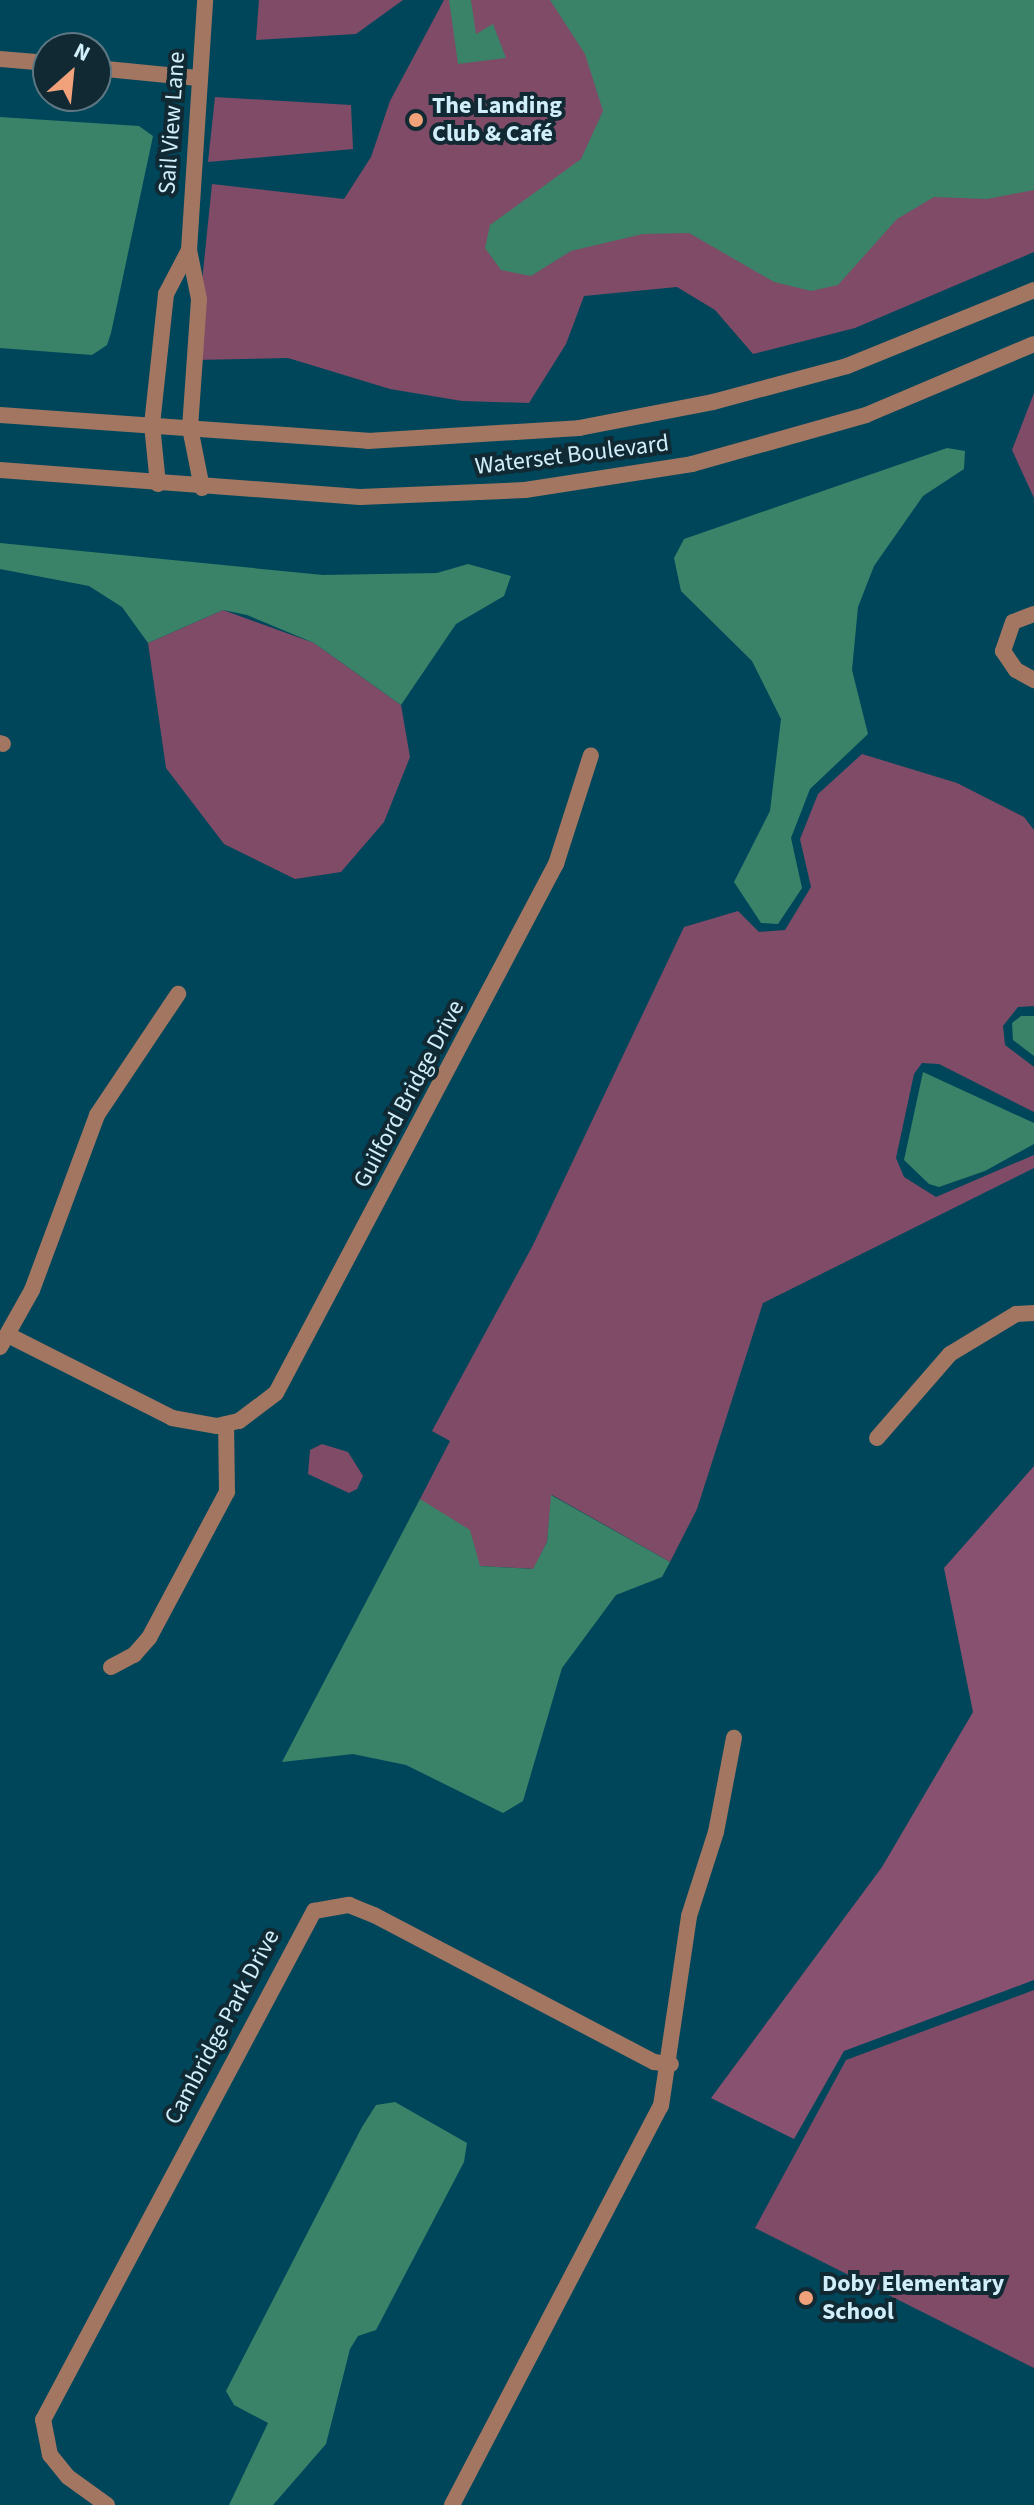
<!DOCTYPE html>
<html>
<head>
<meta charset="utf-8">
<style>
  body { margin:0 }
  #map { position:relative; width:1034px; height:2505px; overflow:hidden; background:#00465b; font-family:"Source Sans 3",sans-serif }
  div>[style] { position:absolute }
  .green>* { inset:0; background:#7f4b67 }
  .forest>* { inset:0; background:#88516f }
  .water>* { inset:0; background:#3a8268 }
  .minor>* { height:16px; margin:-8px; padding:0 8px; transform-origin:8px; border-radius:8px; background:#a37661 }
  .tertiary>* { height:16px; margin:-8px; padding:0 8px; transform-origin:8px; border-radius:8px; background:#a37661 }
  .dots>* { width:22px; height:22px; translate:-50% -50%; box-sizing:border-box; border:4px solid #112933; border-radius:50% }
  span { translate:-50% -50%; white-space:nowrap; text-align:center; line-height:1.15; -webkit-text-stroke:8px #112933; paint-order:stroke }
  .poi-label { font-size:24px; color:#d1eefb; font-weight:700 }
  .left { translate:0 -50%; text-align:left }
  .street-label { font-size:24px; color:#d1eefb }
  .north { position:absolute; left:32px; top:32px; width:80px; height:80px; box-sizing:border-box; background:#112933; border:2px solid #5e7883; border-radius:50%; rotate:27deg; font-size:22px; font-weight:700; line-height:32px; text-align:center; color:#d1eefb }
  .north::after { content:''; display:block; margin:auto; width:28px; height:36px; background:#f1a27b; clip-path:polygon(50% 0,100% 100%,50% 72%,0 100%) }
</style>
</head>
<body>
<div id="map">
  <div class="green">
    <i style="clip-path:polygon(259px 0,403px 0,356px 34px,256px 40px)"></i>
    <i style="clip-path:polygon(444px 0,1034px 0,1034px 252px,855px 328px,753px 354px,715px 310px,677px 287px,584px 296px,566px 344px,529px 403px,462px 401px,390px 389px,288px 358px,194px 360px,212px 184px,344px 199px,371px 157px,390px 101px)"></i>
    <i style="clip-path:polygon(215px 97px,351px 105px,353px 149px,208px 162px)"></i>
    <i style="clip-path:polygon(1034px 393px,1034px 498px,1012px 450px)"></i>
    <i style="clip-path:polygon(223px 610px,314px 643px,401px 705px,410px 757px,384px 822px,341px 872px,295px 879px,224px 844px,166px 768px,148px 643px)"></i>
    <i style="clip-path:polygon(862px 754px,957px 783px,1024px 817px,1034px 830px,1034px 1006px,1018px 1007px,1003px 1026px,1005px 1045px,1034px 1067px,1034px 1112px,939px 1064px,922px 1063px,914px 1074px,896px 1158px,904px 1177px,936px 1197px,1034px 1155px,1034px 1168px,763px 1303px,697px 1509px,670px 1562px,552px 1495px,547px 1542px,534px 1569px,479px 1566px,420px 1499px,450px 1441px,432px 1431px,533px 1245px,684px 927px,738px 911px,759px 932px,785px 930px,811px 887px,800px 839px,818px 794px)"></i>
    <i style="clip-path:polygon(322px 1444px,348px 1452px,363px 1476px,357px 1489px,349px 1493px,308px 1474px,310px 1450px)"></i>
    <i style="clip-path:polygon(1034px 1990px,1034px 2368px,755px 2228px,846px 2060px)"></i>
  </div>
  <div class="forest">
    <i style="clip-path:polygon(1034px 1466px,1034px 1980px,844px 2051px,794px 2139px,711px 2098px,882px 1867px,973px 1712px,944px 1568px)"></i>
  </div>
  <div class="water">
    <i style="clip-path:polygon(449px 0,471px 0,476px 34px,493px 24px,506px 58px,458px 64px)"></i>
    <i style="clip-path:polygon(550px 0,1034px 0,1034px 190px,987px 199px,934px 197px,897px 219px,838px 285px,811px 291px,774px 282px,689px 233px,643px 234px,571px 251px,531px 276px,501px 270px,485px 248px,490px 225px,581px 159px,603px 111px,585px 54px)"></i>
    <i style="clip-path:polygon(0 117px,139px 126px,153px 136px,111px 333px,107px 345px,92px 355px,0 348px)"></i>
    <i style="clip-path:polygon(947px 448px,965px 451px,964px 469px,923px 496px,874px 566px,858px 607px,852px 670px,868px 734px,810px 789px,791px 838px,802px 888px,778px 924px,761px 923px,734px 882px,770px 811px,781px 719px,752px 661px,681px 591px,674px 558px,684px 539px)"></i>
    <i style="clip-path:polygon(0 543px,323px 575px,437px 573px,468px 564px,511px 576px,504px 596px,456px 624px,401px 705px,314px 643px,247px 615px,223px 610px,148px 643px,122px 607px,89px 586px,0 569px)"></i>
    <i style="clip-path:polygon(1021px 1016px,1034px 1016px,1034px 1056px,1013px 1040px,1012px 1023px)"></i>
    <i style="clip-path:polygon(923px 1072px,1034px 1123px,1034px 1144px,985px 1171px,939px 1187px,929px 1184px,904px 1160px)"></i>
    <i style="clip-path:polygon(551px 1495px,670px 1562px,662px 1577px,616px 1595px,562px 1668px,523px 1801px,503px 1813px,406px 1765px,353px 1754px,282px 1762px,420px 1499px,470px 1530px,480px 1566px,533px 1569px,547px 1542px)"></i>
    <i style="clip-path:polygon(395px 2102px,467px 2143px,464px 2162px,376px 2330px,358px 2336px,350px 2349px,326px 2444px,273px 2505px,229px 2505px,268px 2423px,234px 2405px,226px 2391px,362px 2127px,376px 2105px)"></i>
  </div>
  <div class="minor">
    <i style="left:0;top:59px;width:48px;rotate:4.8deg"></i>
    <i style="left:96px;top:68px;width:102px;rotate:5.6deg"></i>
    <i style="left:158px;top:484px;width:59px;rotate:-95.8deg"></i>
    <i style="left:152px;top:425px;width:132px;rotate:-83.9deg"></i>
    <i style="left:166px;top:294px;width:50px;rotate:-62.4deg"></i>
    <i style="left:202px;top:488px;width:61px;rotate:-101.3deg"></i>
    <i style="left:190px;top:428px;width:129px;rotate:-86deg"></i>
    <i style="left:199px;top:299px;width:50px;rotate:-101.5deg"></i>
    <i style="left:189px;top:250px;width:251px;rotate:-86.3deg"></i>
    <i style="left:1034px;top:614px;width:22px;rotate:159deg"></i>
    <i style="left:1013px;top:622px;width:31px;rotate:109deg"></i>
    <i style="left:1003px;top:651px;width:23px;rotate:56deg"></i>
    <i style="left:1016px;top:670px;width:21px;rotate:29deg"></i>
    <i style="left:0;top:743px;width:3px;rotate:18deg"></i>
    <i style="left:8px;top:1335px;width:184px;rotate:26.8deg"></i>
    <i style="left:172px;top:1418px;width:46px;rotate:10.1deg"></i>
    <i style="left:217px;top:1426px;width:23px;rotate:-13deg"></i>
    <i style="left:239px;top:1421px;width:46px;rotate:-37.1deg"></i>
    <i style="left:276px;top:1393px;width:599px;rotate:-62.11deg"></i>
    <i style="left:556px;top:864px;width:114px;rotate:-72.2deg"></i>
    <i style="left:0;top:1347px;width:65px;rotate:-60.7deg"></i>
    <i style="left:32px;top:1290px;width:187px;rotate:-69.6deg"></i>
    <i style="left:97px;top:1115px;width:146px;rotate:-56.2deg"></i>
    <i style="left:877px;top:1438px;width:111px;rotate:-49deg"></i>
    <i style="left:950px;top:1354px;width:77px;rotate:-31.2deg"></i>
    <i style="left:1016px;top:1314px;width:18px;rotate:-3deg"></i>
    <i style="left:111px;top:1667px;width:26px;rotate:-28deg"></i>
    <i style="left:134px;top:1655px;width:23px;rotate:-49deg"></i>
    <i style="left:149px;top:1638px;width:166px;rotate:-61.9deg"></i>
    <i style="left:227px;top:1492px;width:68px;rotate:-90.8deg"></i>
    <i style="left:107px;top:2505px;width:48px;rotate:-144.3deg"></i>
    <i style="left:68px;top:2477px;width:28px;rotate:-129deg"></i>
    <i style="left:50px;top:2455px;width:36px;rotate:-101deg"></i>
    <i style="left:43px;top:2420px;width:577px;rotate:-61.97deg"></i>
    <i style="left:314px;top:1911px;width:36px;rotate:-10deg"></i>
    <i style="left:349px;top:1905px;width:27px;rotate:22deg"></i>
    <i style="left:374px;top:1915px;width:316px;rotate:27.7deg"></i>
    <i style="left:654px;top:2062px;width:17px;rotate:7deg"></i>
    <i style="left:452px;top:2505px;width:450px;rotate:-62.4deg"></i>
    <i style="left:661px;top:2106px;width:192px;rotate:-81.6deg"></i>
    <i style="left:689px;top:1916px;width:88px;rotate:-72.2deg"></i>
    <i style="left:716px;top:1832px;width:96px;rotate:-79.2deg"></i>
  </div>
  <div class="tertiary">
    <i style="left:0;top:415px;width:369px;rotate:4deg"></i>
    <i style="left:368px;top:441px;width:211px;rotate:-3.5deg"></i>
    <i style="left:579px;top:428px;width:136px;rotate:-11deg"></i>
    <i style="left:713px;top:402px;width:139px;rotate:-15deg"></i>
    <i style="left:847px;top:366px;width:202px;rotate:-22.1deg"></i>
    <i style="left:0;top:470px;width:361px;rotate:4.3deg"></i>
    <i style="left:360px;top:497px;width:165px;rotate:-2.4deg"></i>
    <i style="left:525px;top:490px;width:169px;rotate:-8.8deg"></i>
    <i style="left:692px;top:464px;width:181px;rotate:-15.7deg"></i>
    <i style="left:866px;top:415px;width:182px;rotate:-22.9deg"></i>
  </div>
  <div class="dots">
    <i style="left:416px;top:120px;background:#f1a27b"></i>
    <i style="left:806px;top:2298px;background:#f1a27b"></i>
  </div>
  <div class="poi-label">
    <span class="left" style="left:432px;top:120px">The Landing<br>Club &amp; Café</span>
    <span class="left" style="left:822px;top:2298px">Doby Elementary<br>School</span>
  </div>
  <div class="street-label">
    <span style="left:172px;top:123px;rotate:-86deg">Sail View Lane</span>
    <span style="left:572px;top:455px;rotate:-7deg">Waterset Boulevard</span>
    <span style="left:409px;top:1094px;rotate:-62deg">Guilford Bridge Drive</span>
    <span style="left:222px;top:2027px;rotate:-62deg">Cambridge Park Drive</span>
  </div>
  <div class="north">N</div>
</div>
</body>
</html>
